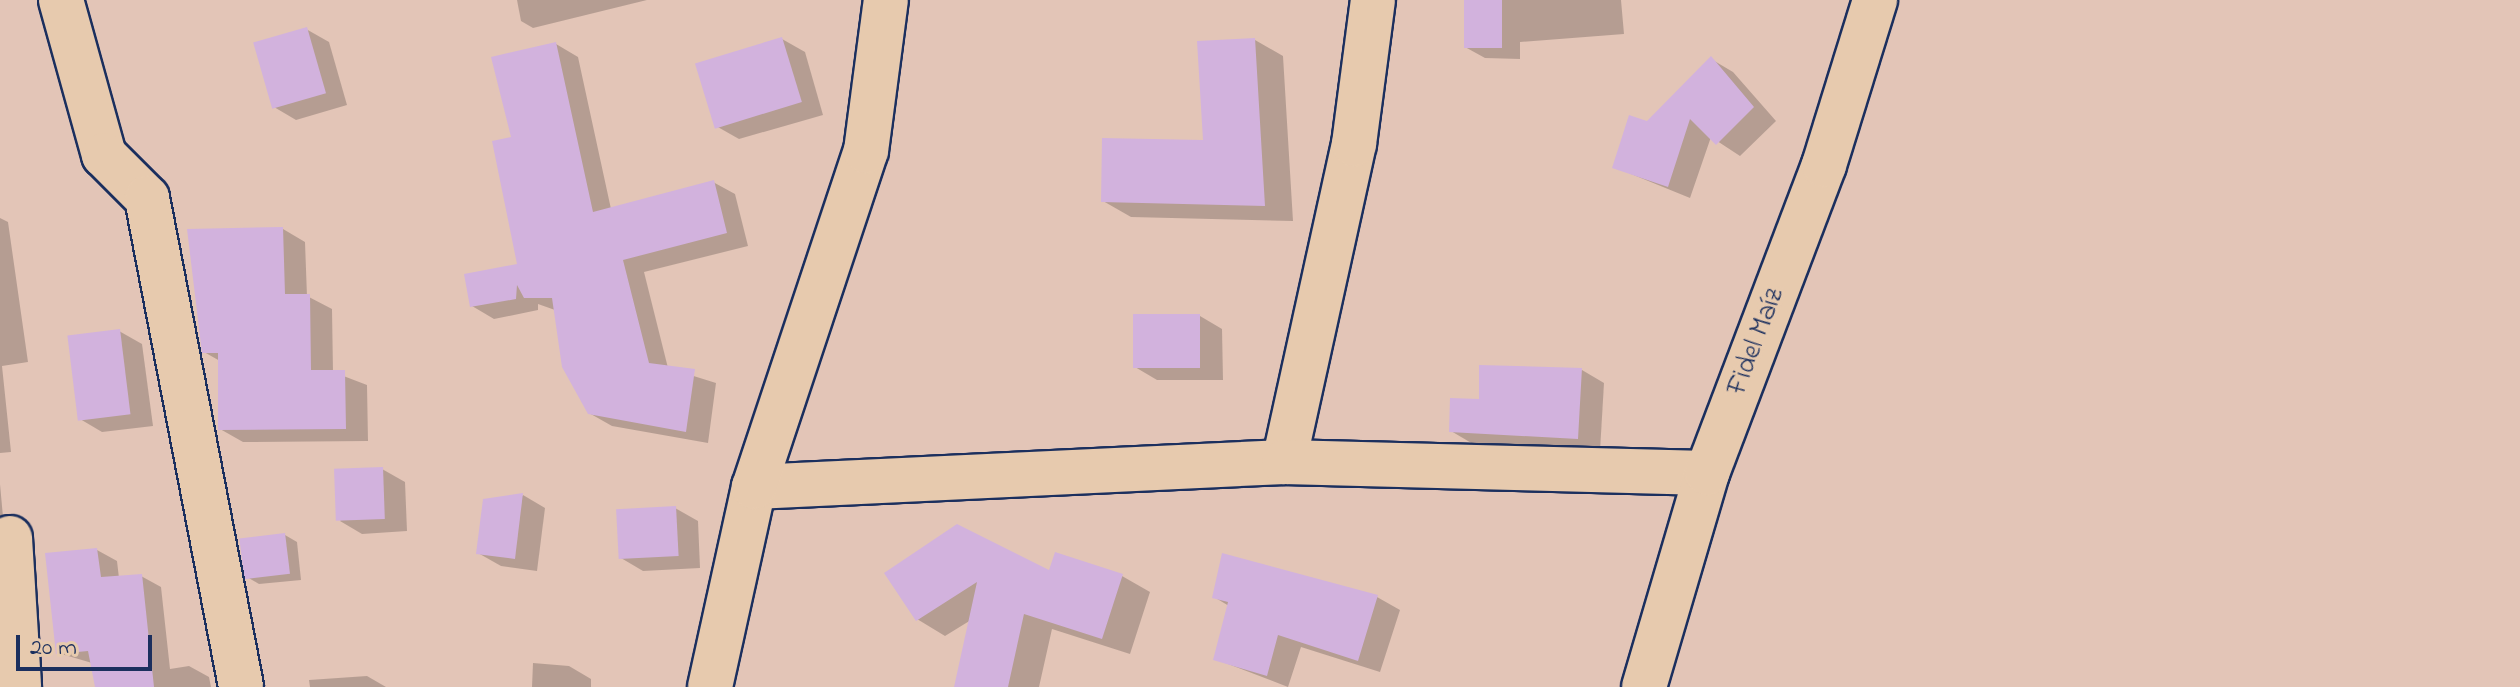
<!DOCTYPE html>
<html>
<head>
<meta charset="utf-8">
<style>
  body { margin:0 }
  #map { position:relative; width:2520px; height:687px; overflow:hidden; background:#e3c5b7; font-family:"Indie Flower",sans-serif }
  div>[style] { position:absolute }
  .shadow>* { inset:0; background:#0003 }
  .building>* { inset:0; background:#d2b2dd; transform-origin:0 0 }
  .roads { filter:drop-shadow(2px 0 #1b2f5e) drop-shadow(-2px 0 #1b2f5e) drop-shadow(0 2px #1b2f5e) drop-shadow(0 -2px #1b2f5e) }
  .minor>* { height:44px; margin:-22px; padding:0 22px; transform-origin:22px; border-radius:22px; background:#e7caae }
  span { translate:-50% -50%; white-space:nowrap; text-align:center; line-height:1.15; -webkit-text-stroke:7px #e7caae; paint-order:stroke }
  .street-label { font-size:28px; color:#1b2f5e }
  .scale { position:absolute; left:16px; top:635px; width:136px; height:36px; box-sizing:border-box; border:4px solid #1b2f5e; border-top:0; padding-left:10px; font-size:24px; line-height:28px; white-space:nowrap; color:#1b2f5e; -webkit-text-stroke:6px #e7caae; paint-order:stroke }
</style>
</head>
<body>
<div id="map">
  <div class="shadow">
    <i style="clip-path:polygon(517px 0,647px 0,533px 28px,521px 21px)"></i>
    <i style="clip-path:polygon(1466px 0,1621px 0,1624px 34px,1520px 42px,1520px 59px,1485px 58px,1465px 47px)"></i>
    <i style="clip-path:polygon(306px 29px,329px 42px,347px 105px,296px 120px,274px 107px)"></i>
    <i style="clip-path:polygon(782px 39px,805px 52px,823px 115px,739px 139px,716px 126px)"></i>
    <i style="clip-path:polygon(1255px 40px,1283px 56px,1293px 221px,1131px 217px,1103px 201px,1205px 142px)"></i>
    <i style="clip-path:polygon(556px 44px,578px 57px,611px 209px,713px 182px,735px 194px,748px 246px,644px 272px,668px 368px,716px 383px,708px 443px,612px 426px,589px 413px,555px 310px,538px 304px,538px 310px,494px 319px,472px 306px,519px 265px,513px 139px)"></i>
    <i style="clip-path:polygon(1711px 59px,1733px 72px,1776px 121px,1740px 156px,1711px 137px,1690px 198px,1614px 167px)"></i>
    <i style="clip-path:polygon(0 218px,8px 222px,28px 362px,2px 366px,11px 452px,0 453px)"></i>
    <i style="clip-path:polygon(283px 229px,305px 242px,307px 296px,332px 309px,333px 372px,367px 385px,368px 441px,243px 442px,220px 429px,220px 361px,204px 352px)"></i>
    <i style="clip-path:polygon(1200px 316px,1222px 329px,1223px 380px,1157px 380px,1135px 367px)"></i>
    <i style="clip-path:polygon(119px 331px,142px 344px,153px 426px,102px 432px,80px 419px)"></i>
    <i style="clip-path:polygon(1582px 370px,1604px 383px,1600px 451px,1473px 444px,1451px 431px,1481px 401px)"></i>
    <i style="clip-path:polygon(382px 469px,405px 482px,407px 531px,362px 534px,340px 521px)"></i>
    <i style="clip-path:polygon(0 484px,3px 517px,0 517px)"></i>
    <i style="clip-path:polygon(523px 495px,545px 508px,537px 571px,501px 566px,478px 553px)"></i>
    <i style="clip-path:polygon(675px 508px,698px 521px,700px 568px,643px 571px,621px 558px)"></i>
    <i style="clip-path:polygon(285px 535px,297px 542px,301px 580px,259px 584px,247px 577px)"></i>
    <i style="clip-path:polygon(97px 550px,117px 561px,119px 578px,141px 576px,161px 587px,170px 669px,189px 666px,209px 677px,211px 687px,97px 687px,92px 663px,58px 653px)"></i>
    <i style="clip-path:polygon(886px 573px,1122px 576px,1150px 592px,1130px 654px,1052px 629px,1039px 687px,956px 687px,971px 620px,945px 636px,917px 619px)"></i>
    <i style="clip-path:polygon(1214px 597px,1377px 597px,1400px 610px,1380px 672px,1301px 647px,1288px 687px,1215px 659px,1229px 606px)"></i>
    <i style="clip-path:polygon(533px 663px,569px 666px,591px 679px,591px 687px,532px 687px)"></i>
    <i style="clip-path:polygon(367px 676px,386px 687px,310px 687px,309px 680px)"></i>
  </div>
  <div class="building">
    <i style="left:1464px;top:0;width:38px;height:48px"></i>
    <i style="left:307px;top:27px;width:69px;height:56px;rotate:74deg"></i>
    <i style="left:782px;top:37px;width:68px;height:91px;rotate:73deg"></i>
    <i style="clip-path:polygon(1255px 38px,1265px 206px,1101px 202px,1102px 138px,1203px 140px,1197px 41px)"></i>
    <i style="clip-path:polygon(556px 42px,593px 212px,714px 180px,727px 233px,623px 260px,649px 363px,695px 369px,686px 432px,588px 414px,562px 367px,552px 298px,524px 298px,517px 285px,516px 299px,470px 307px,464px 274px,517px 264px,492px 141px,511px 137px,491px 57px)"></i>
    <i style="clip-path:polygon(1711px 56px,1754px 107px,1716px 145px,1690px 119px,1668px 187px,1612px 168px,1629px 115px,1647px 121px)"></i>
    <i style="clip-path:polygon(283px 227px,285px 294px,310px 294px,311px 370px,345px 370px,346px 429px,218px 430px,218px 353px,202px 353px,187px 229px)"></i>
    <i style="left:1133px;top:314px;width:67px;height:54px"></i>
    <i style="left:120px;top:329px;width:86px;height:53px;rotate:83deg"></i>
    <i style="clip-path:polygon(1479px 365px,1582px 368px,1578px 439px,1449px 432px,1450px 398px,1479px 399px)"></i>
    <i style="left:383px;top:467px;width:52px;height:49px;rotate:88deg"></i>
    <i style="clip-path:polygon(523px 493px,515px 559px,476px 554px,483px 499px)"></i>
    <i style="left:676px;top:506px;width:50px;height:60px;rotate:87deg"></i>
    <i style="clip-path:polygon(957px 524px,1049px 570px,1055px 552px,1123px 574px,1102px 639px,1024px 614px,1008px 687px,954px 687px,977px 582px,916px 621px,884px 573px)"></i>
    <i style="left:285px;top:533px;width:41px;height:46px;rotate:83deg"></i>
    <i style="clip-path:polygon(97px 548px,101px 577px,142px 574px,154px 687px,95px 687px,88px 651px,56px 654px,45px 553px)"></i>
    <i style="clip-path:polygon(1222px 553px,1378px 595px,1358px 661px,1278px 635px,1267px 676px,1213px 660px,1228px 602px,1212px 598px)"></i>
  </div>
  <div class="roads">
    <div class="minor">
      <i style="left:61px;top:0;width:161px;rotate:74.5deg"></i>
      <i style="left:104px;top:155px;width:61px;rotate:45deg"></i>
      <i style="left:147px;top:198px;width:498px;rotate:79.1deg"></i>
      <i style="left:1284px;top:462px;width:326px;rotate:-77.6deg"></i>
      <i style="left:1354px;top:144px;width:145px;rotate:-82.5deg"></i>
      <i style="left:754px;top:487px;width:531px;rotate:-2.7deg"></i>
      <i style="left:1284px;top:462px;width:423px;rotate:1.5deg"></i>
      <i style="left:10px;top:538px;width:149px;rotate:86.5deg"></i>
      <i style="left:710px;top:687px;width:205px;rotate:-77.6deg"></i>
      <i style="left:754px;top:487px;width:354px;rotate:-71.6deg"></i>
      <i style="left:866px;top:151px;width:152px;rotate:-82.5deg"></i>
      <i style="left:1644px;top:687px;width:223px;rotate:-73.6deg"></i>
      <i style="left:1707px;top:473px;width:329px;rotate:-69.2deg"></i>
      <i style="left:1824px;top:165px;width:173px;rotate:-72.8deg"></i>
    </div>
  </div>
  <div class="street-label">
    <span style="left:1757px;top:342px;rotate:-69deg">Fidel Maíz</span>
  </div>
  <div class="scale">20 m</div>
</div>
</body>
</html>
